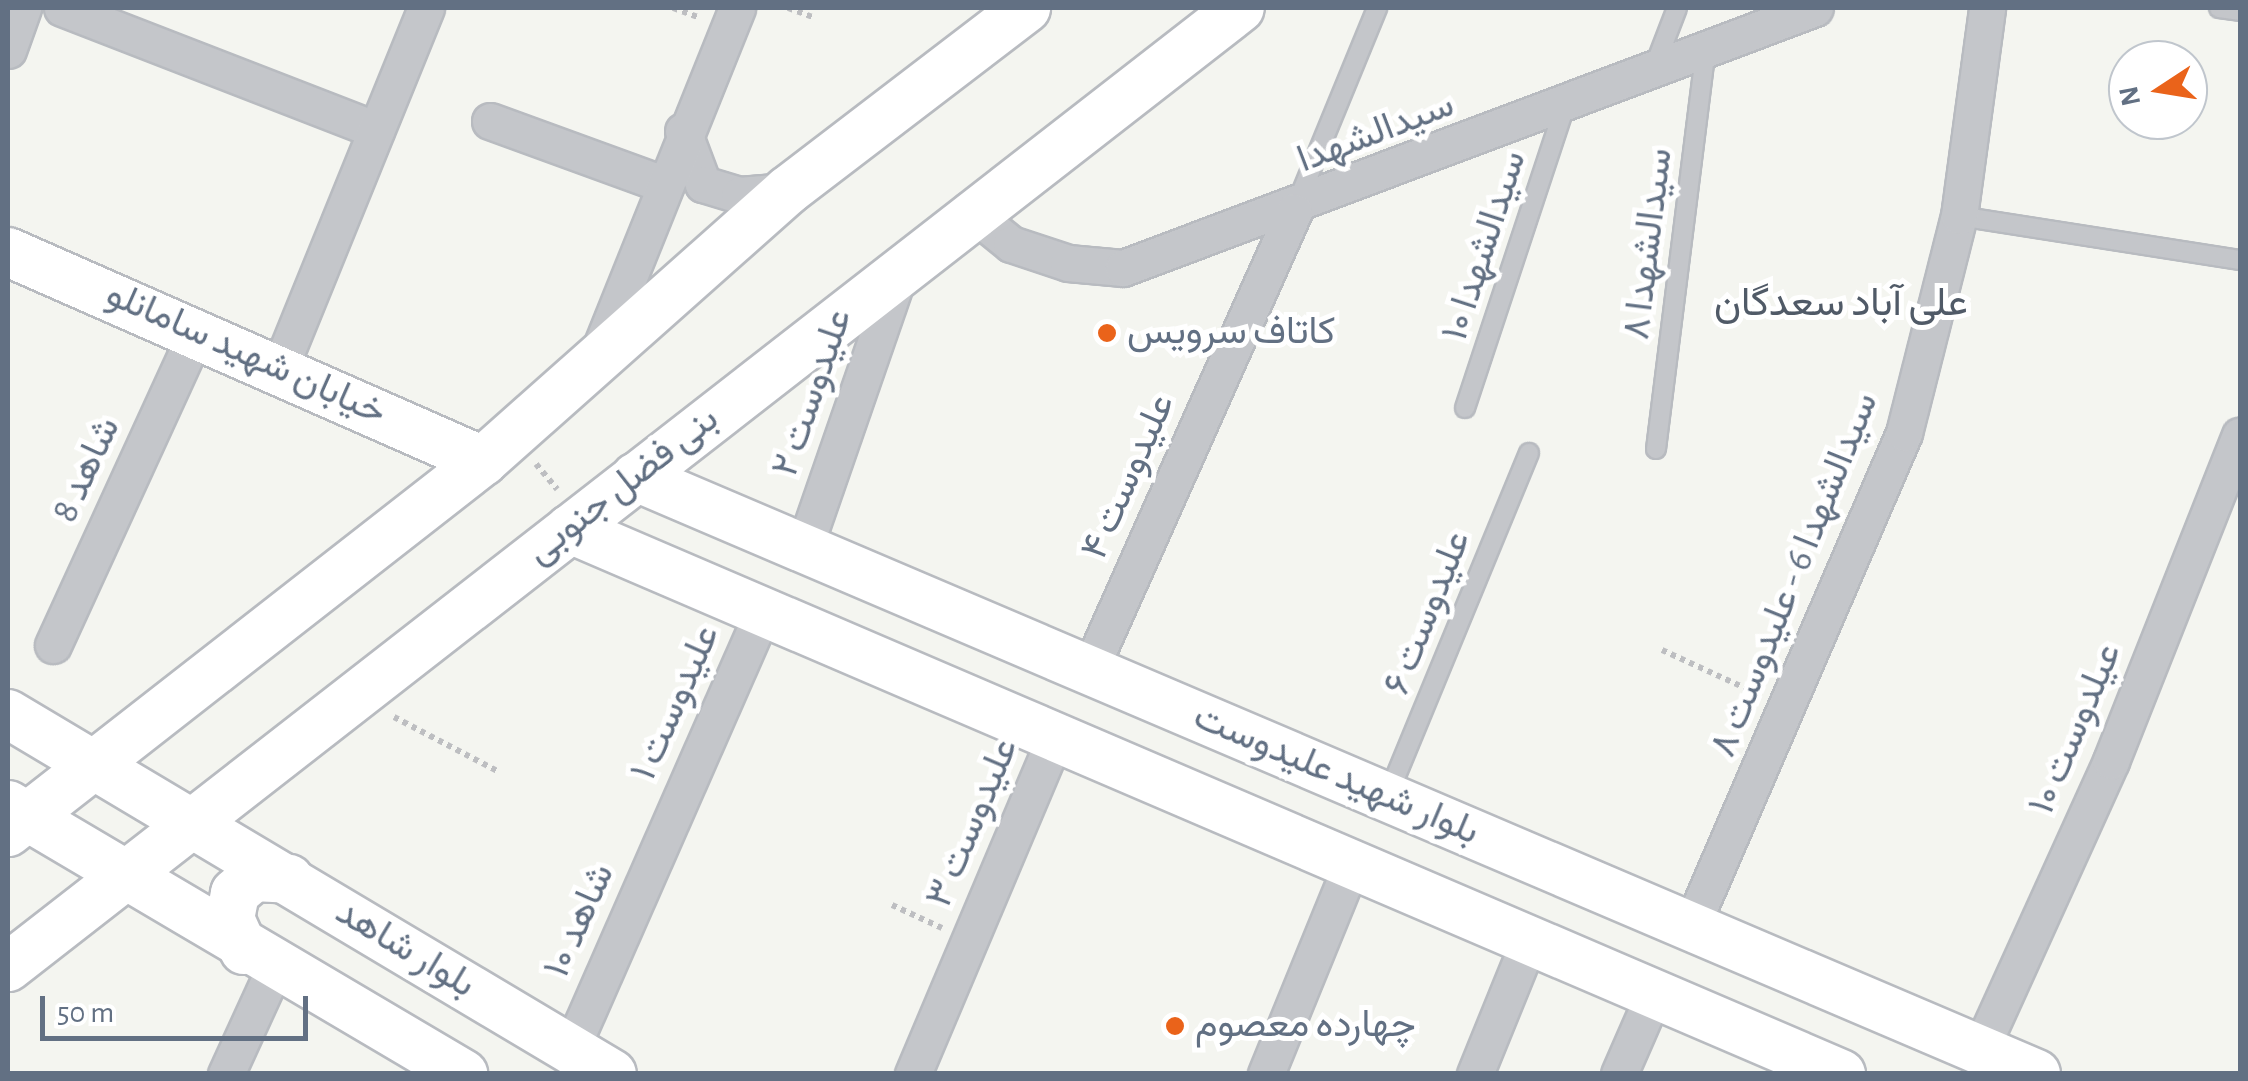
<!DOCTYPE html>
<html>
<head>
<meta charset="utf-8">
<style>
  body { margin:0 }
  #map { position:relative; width:2248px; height:1081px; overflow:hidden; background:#f4f5f0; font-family:"Alegreya Sans",Vazirmatn,sans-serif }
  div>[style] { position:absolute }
  .path>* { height:6px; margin-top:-3px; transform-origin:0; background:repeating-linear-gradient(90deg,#bdbec1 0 5px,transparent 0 10px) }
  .roads { filter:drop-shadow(2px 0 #b8bbc0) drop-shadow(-2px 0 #b8bbc0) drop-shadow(0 2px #b8bbc0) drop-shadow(0 -2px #b8bbc0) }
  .service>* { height:18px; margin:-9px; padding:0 9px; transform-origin:9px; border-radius:9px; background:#c4c6ca }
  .minor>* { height:35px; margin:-17.5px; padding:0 17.5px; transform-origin:17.5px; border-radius:17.5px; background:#c4c6ca }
  .secondary>* { height:48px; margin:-24px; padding:0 24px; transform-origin:24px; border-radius:24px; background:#fff }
  .dots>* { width:28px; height:28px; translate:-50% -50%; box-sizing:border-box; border:5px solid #fff; border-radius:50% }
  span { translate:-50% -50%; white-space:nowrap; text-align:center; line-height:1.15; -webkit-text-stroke:10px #fff; paint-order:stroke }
  .street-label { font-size:38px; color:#627083 }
  .poi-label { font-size:38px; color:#627083 }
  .left { translate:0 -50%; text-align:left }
  .neighbourhood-label { font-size:40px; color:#505a67 }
  .frame { position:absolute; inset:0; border:10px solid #627083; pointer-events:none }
  .north { position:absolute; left:2108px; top:40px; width:100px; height:100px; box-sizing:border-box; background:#fff; border:2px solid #c0c6cd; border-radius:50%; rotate:258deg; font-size:28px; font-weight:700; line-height:40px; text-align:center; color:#627083 }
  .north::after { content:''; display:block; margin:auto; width:35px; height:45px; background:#ea631a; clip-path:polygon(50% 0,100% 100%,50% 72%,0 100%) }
  .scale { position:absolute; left:40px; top:996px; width:268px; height:45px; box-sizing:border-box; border:5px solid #627083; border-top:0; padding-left:12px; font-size:30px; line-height:35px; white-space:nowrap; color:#627083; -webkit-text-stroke:8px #fff; paint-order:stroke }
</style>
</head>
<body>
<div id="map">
  <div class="path">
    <i style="left:673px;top:8px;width:29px;rotate:20deg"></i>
    <i style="left:788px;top:8px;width:27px;rotate:20deg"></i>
    <i style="left:536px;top:464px;width:33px;rotate:50deg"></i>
    <i style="left:1662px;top:650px;width:103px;rotate:24.6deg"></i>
    <i style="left:394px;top:717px;width:119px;rotate:27.6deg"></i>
    <i style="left:892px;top:905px;width:55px;rotate:24.7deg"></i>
  </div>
  <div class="roads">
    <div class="service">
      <i style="left:2219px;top:8px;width:21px;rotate:8deg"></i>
      <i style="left:1654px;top:68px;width:64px;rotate:-69deg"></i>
      <i style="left:1298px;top:201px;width:209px;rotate:-67.7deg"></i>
      <i style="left:1959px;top:216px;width:284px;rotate:8.9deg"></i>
      <i style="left:1465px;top:408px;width:319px;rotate:-71.7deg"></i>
      <i style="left:1656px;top:449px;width:404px;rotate:-82.9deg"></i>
      <i style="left:1388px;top:795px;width:370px;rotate:-67.6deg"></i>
    </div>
    <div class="minor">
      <i style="left:62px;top:8px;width:337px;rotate:21.2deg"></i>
      <i style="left:8px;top:50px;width:45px;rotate:-70.3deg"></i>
      <i style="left:490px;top:121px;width:184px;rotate:20deg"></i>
      <i style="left:683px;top:131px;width:57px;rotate:69.3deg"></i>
      <i style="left:703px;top:184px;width:38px;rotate:17deg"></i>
      <i style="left:739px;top:195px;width:48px;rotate:-4.8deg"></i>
      <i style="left:969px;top:210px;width:54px;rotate:39deg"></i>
      <i style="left:1011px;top:244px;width:60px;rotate:18.4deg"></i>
      <i style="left:1068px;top:263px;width:55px;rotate:5.2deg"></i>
      <i style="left:1123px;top:268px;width:739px;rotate:-20.59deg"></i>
      <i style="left:596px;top:359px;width:378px;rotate:-68.1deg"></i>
      <i style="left:281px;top:365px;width:385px;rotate:-67.9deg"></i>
      <i style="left:804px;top:548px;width:294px;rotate:-70.9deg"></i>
      <i style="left:53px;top:645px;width:348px;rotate:-65.4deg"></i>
      <i style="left:1090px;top:669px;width:501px;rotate:-65.99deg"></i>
      <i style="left:1690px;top:929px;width:540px;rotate:-66.66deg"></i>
      <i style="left:1904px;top:433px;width:224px;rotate:-75.8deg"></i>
      <i style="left:1959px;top:216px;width:210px;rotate:-82.3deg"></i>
      <i style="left:571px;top:1049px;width:476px;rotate:-66.3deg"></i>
      <i style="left:1980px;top:1050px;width:317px;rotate:-65.6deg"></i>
      <i style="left:2111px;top:761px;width:350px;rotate:-68.4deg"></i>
      <i style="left:226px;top:1074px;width:118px;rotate:-65.4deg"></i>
      <i style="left:913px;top:1074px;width:365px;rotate:-67.1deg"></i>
      <i style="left:1266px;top:1074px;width:225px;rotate:-67.8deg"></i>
      <i style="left:1475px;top:1074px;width:144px;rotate:-67.9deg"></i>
      <i style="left:1619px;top:1074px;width:87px;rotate:-66.4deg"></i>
    </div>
    <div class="secondary">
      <i style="left:8px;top:252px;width:519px;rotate:23.75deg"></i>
      <i style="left:636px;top:477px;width:1522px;rotate:23.09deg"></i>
      <i style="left:570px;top:529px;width:1383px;rotate:23.21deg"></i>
      <i style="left:8px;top:714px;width:703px;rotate:30.8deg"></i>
      <i style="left:8px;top:805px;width:529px;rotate:30.59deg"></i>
      <i style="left:8px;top:832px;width:603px;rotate:-37.99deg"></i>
      <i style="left:483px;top:461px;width:407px;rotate:-41.6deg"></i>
      <i style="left:787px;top:191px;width:301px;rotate:-37.4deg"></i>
      <i style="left:244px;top:950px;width:34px;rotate:-114deg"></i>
      <i style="left:230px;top:919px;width:26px;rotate:-79deg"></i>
      <i style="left:235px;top:893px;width:25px;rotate:-40deg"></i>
      <i style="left:254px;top:877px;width:35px;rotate:3deg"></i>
      <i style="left:8px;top:967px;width:1561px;rotate:-37.9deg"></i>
    </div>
  </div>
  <div class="dots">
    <i style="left:1107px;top:333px;background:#ea631a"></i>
    <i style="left:1175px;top:1026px;background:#ea631a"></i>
  </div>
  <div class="street-label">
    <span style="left:1376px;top:133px;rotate:-21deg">سیدالشهدا</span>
    <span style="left:1649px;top:244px;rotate:-83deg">سیدالشهدا ۸</span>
    <span style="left:1485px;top:246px;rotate:-72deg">سیدالشهدا ۱۰</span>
    <span style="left:246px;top:354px;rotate:24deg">خیابان شهید سامانلو</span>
    <span style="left:813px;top:393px;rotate:-71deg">علیدوست ۲</span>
    <span style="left:87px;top:470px;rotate:-65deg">شاهد 8</span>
    <span style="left:1129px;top:477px;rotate:-66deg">علیدوست ۴</span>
    <span style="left:623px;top:486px;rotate:-38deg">بنی فضل جنوبی</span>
    <span style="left:1795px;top:575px;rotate:-68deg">سیدالشهدا 6 - علیدوست ۸</span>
    <span style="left:1428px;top:613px;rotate:-68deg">علیدوست ۶</span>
    <span style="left:676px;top:703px;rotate:-66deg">علیدوست ۱</span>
    <span style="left:2076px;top:729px;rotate:-67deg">عیلدوست ۱۰</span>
    <span style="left:1336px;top:775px;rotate:23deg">بلوار شهید علیدوست</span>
    <span style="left:973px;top:823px;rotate:-67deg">علیدوست ۳</span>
    <span style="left:580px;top:921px;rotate:-66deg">شاهد ۱۰</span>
    <span style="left:405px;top:949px;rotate:31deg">بلوار شاهد</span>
  </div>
  <div class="poi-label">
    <span class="left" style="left:1127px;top:333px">کاتاف سرویس</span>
    <span class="left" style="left:1195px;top:1026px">چهارده معصوم</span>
  </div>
  <div class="neighbourhood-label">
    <span style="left:1841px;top:303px">علی آباد سعدگان</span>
  </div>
  <div class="frame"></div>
  <div class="north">N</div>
  <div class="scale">50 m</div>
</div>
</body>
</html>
